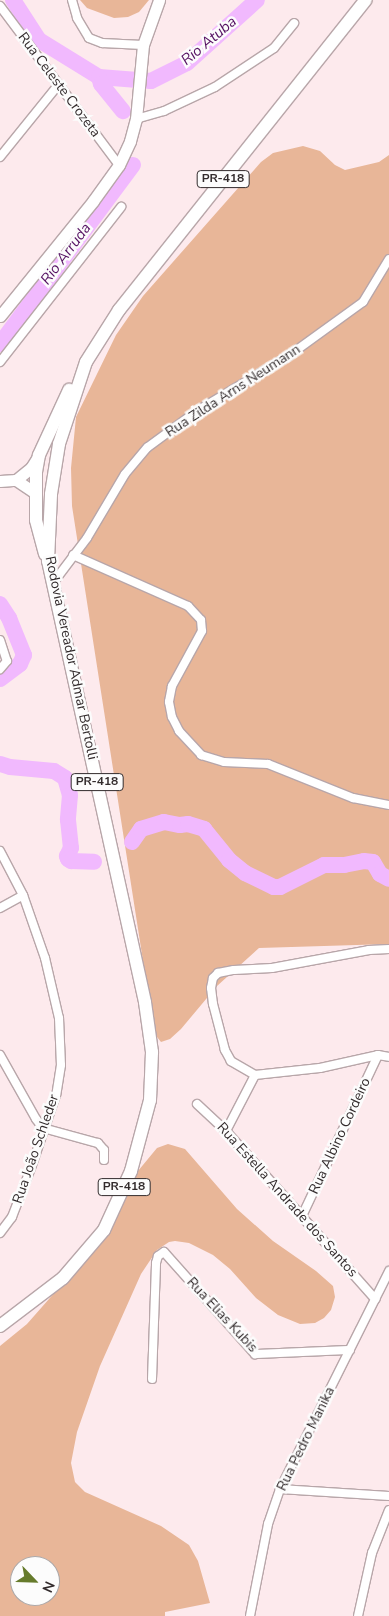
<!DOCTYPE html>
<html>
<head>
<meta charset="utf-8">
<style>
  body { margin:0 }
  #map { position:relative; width:389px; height:1616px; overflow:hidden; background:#fdeaed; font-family:"Nunito Sans",sans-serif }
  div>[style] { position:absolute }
  .green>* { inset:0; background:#e8b698 }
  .river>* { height:16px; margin:-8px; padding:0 8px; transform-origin:8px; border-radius:8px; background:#f1b9fe }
  .roads { filter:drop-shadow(1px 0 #b8a6a9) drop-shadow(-1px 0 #b8a6a9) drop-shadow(0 1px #b8a6a9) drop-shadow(0 -1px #b8a6a9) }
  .minor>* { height:8px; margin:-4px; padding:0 4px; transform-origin:4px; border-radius:4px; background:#fff }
  .secondary>* { height:11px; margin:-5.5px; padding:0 5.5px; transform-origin:5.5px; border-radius:5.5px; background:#fff }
  .trunk>* { height:12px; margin:-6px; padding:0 6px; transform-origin:6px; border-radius:6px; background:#fff }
  span { translate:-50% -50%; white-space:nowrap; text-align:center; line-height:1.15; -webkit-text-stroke:5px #fcfcfc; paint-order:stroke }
  .shield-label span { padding:1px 4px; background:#fcfcfc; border:1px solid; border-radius:4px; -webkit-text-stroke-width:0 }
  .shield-label { font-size:12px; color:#322b2c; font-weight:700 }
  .street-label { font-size:14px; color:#322b2c }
  .water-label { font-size:15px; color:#551263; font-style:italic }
  .north { position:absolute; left:10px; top:1556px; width:50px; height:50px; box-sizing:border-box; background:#fcfcfc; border:1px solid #aba8a9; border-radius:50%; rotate:114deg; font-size:14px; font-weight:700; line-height:20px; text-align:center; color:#322b2c }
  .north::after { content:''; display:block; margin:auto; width:18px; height:22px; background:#667b2c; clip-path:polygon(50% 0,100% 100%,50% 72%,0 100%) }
</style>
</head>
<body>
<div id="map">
  <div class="green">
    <i style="clip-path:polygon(80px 0,149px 0,139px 12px,128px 17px,114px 18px,87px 8px)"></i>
    <i style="clip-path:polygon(303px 146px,320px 151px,335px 165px,345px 170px,379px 162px,389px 155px,389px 944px,259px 948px,217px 986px,181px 1029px,170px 1039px,161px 1042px,157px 1037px,153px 1025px,72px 506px,71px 468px,76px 417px,116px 335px,143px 296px,261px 162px,273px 153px)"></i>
    <i style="clip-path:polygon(evenodd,168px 1144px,185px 1149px,237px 1209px,273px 1241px,316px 1271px,333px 1286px,335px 1297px,331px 1310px,324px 1318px,315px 1323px,300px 1324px,278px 1315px,256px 1298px,230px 1269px,213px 1255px,189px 1243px,175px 1241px,169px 1242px,157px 1250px,141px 1274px,100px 1366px,77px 1432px,71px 1463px,75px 1482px,85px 1492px,161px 1526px,189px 1545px,198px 1561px,210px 1603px,165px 1612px,165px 1616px,0 1616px,0 1346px,27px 1324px,93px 1249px,138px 1171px,157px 1148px,168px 1144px,20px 1566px,50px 1566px,50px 1596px,20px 1596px,20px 1566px)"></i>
  </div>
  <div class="river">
    <i style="left:13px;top:0;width:48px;rotate:57deg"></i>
    <i style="left:39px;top:40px;width:70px;rotate:31.7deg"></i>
    <i style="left:99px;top:77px;width:52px;rotate:4.4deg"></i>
    <i style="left:151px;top:81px;width:40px;rotate:-26.6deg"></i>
    <i style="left:187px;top:63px;width:94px;rotate:-42deg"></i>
    <i style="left:99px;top:77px;width:7px;rotate:74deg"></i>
    <i style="left:101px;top:84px;width:35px;rotate:51deg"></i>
    <i style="left:0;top:344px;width:223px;rotate:-53.4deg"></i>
    <i style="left:0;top:604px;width:17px;rotate:57deg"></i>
    <i style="left:9px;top:618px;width:40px;rotate:68deg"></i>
    <i style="left:24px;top:655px;width:10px;rotate:114deg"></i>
    <i style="left:20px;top:664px;width:25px;rotate:143deg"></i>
    <i style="left:0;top:764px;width:10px;rotate:17deg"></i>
    <i style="left:10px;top:767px;width:44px;rotate:5.2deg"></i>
    <i style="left:54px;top:771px;width:13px;rotate:32deg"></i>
    <i style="left:65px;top:778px;width:18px;rotate:74deg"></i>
    <i style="left:70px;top:795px;width:25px;rotate:95deg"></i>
    <i style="left:68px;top:820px;width:28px;rotate:84deg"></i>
    <i style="left:71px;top:848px;width:9px;rotate:117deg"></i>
    <i style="left:67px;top:856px;width:3px;rotate:72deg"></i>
    <i style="left:68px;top:859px;width:4px;rotate:34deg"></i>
    <i style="left:71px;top:861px;width:23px;rotate:2deg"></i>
    <i style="left:132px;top:842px;width:16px;rotate:-55deg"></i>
    <i style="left:141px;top:829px;width:24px;rotate:-17deg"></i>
    <i style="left:164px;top:822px;width:16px;rotate:11deg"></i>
    <i style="left:180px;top:825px;width:8px;rotate:-7deg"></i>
    <i style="left:188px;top:824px;width:17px;rotate:17deg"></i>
    <i style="left:204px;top:829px;width:40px;rotate:51deg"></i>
    <i style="left:229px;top:860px;width:21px;rotate:39deg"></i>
    <i style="left:245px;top:873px;width:32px;rotate:26deg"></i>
    <i style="left:274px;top:887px;width:6px"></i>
    <i style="left:280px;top:887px;width:49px;rotate:-26.6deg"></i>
    <i style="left:324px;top:865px;width:20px"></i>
    <i style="left:344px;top:865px;width:20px;rotate:-11deg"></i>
    <i style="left:364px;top:861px;width:9px;rotate:6deg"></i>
    <i style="left:373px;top:862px;width:14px;rotate:60deg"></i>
    <i style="left:380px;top:874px;width:10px;rotate:29deg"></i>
  </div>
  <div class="roads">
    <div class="minor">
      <i style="left:72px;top:0;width:19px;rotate:74deg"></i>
      <i style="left:77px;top:18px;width:23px;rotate:59deg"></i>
      <i style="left:89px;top:38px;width:14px;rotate:21deg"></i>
      <i style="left:102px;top:43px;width:41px;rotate:2.8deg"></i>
      <i style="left:0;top:6px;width:199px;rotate:53.2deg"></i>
      <i style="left:136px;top:119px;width:29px;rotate:-16deg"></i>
      <i style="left:164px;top:111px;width:56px;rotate:-25.2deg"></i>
      <i style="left:215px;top:87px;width:71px;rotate:-33.5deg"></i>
      <i style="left:274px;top:48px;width:32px;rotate:-51deg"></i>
      <i style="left:0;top:157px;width:92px;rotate:-51.1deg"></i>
      <i style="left:0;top:362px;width:197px;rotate:-52deg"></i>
      <i style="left:73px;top:555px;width:126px;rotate:23.9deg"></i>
      <i style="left:188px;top:606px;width:19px;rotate:47deg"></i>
      <i style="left:201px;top:620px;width:11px;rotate:85deg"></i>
      <i style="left:202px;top:631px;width:63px;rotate:118.6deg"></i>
      <i style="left:172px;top:686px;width:16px;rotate:101deg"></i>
      <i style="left:169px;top:702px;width:15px;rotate:79deg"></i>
      <i style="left:172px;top:717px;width:16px;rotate:63deg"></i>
      <i style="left:179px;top:731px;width:33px;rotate:47deg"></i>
      <i style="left:201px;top:755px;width:24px;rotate:17deg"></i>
      <i style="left:224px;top:762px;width:44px;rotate:2.6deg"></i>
      <i style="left:268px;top:764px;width:92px;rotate:21.8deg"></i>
      <i style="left:353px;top:798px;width:37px;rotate:11deg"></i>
      <i style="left:53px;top:583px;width:56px;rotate:-52.9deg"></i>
      <i style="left:87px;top:538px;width:74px;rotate:-59.3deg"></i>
      <i style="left:125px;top:474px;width:35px;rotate:-50deg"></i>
      <i style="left:148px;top:447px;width:61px;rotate:-36.3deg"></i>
      <i style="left:197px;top:411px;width:105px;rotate:-31deg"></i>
      <i style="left:287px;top:357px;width:94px;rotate:-35.9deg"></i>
      <i style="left:363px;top:302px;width:50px;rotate:-58.8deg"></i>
      <i style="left:0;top:640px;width:22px;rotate:72deg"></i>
      <i style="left:7px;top:661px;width:11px;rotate:131deg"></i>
      <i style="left:0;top:851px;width:50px;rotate:62.4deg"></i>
      <i style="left:23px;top:895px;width:67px;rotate:70.8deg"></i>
      <i style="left:45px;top:958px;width:62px;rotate:76.9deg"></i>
      <i style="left:59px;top:1018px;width:47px;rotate:87.6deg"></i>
      <i style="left:61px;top:1065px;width:30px;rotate:99deg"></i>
      <i style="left:56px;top:1095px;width:77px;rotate:108.9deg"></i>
      <i style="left:31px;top:1168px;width:53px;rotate:111.2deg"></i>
      <i style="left:12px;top:1217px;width:20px;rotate:127deg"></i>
      <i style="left:0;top:908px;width:26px;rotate:-29deg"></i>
      <i style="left:0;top:1055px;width:73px;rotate:60.6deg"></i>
      <i style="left:36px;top:1119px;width:11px;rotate:52deg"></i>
      <i style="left:43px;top:1128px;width:57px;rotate:15.3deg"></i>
      <i style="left:98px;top:1143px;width:9px;rotate:49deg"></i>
      <i style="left:104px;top:1150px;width:10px;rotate:90deg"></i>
      <i style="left:255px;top:1075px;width:65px;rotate:-6.1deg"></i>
      <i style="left:320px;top:1068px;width:59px;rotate:-12.6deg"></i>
      <i style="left:378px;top:1055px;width:11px;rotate:10deg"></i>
      <i style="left:197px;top:1104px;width:40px;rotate:43deg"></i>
      <i style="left:226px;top:1131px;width:225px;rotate:48.4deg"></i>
      <i style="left:226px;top:1131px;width:63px;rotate:-62.6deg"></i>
      <i style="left:255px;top:1075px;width:28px;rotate:-150deg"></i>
      <i style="left:231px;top:1061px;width:13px;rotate:-119deg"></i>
      <i style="left:225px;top:1050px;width:48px;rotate:-104.6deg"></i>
      <i style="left:213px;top:1004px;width:16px;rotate:-97deg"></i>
      <i style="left:211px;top:988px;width:10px;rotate:-79deg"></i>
      <i style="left:213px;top:978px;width:7px;rotate:-45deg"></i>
      <i style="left:218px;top:973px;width:16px;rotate:-11deg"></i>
      <i style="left:234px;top:970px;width:38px;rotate:-3deg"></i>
      <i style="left:272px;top:968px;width:99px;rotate:-10.5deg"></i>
      <i style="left:369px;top:950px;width:20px;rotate:-3deg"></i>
      <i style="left:302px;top:1216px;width:178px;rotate:-64.7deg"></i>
      <i style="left:152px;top:1379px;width:116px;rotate:-88deg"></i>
      <i style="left:156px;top:1263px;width:7px;rotate:-74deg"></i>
      <i style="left:158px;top:1256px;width:7px;rotate:-34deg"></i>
      <i style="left:164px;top:1252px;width:137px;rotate:48.3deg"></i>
      <i style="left:255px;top:1354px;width:95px;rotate:-2.4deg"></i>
      <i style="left:280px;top:1489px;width:109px;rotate:3.7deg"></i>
      <i style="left:250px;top:1616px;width:94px;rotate:-78.9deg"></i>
      <i style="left:268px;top:1524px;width:37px;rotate:-71deg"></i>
      <i style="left:280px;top:1489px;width:244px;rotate:-63.4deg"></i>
      <i style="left:358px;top:1616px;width:65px;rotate:-77.5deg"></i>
      <i style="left:372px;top:1553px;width:46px;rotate:-68.4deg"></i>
    </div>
    <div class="secondary">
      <i style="left:0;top:316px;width:148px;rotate:-51deg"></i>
      <i style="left:93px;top:201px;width:44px;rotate:-54.2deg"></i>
      <i style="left:119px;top:165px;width:26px;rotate:-65deg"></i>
      <i style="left:130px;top:141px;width:23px;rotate:-75deg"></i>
      <i style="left:136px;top:119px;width:74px;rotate:-84.6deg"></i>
      <i style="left:143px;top:45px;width:48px;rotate:-70.4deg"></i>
      <i style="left:16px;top:480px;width:22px;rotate:34deg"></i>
      <i style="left:0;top:481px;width:16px;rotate:-4deg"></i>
      <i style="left:16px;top:480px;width:19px;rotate:-39deg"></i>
      <i style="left:31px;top:468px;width:13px;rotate:-58deg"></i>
    </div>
    <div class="trunk">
      <i style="left:45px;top:554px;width:35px;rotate:-105deg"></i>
      <i style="left:36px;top:520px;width:48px;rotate:-90deg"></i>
      <i style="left:36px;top:472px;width:17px;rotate:-80deg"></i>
      <i style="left:39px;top:455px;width:72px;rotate:-65.2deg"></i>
      <i style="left:0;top:1326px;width:79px;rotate:-37.3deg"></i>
      <i style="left:63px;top:1278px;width:63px;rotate:-49.5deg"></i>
      <i style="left:104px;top:1230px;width:65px;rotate:-65.4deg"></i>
      <i style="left:131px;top:1171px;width:73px;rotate:-75deg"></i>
      <i style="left:150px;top:1100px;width:48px;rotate:-87.6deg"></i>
      <i style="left:152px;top:1052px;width:50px;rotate:-98deg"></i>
      <i style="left:145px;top:1002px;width:452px;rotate:-102.4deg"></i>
      <i style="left:48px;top:561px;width:67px;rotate:-87.4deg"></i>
      <i style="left:51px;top:494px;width:51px;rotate:-80.9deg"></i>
      <i style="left:59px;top:444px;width:86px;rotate:-71.8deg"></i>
      <i style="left:86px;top:362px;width:62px;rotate:-57.6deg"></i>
      <i style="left:119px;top:310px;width:396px;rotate:-51.5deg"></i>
    </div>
  </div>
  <div class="shield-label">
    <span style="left:223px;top:179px">PR-418</span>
    <span style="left:97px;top:782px">PR-418</span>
    <span style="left:124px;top:1187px">PR-418</span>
  </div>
  <div class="street-label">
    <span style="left:59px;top:85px;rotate:53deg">Rua Celeste Crozeta</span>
    <span style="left:233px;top:391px;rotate:-33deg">Rua Zilda Arns Neumann</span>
    <span style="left:71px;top:658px;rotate:78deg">Rodovia Vereador Admar Bertolli</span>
    <span style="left:340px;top:1136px;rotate:-65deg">Rua Albino Cordeiro</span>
    <span style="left:36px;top:1149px;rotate:-71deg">Rua João Schleder</span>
    <span style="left:287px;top:1200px;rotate:48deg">Rua Estella Andrade dos Santos</span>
    <span style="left:222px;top:1315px;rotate:47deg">Rua Elias Kubis</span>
    <span style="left:306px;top:1439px;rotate:-64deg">Rua Pedro Manika</span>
  </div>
  <div class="water-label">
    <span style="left:209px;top:41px;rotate:-40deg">Rio Atuba</span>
    <span style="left:66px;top:254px;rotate:-53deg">Rio Arruda</span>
  </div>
  <div class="north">N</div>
</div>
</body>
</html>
